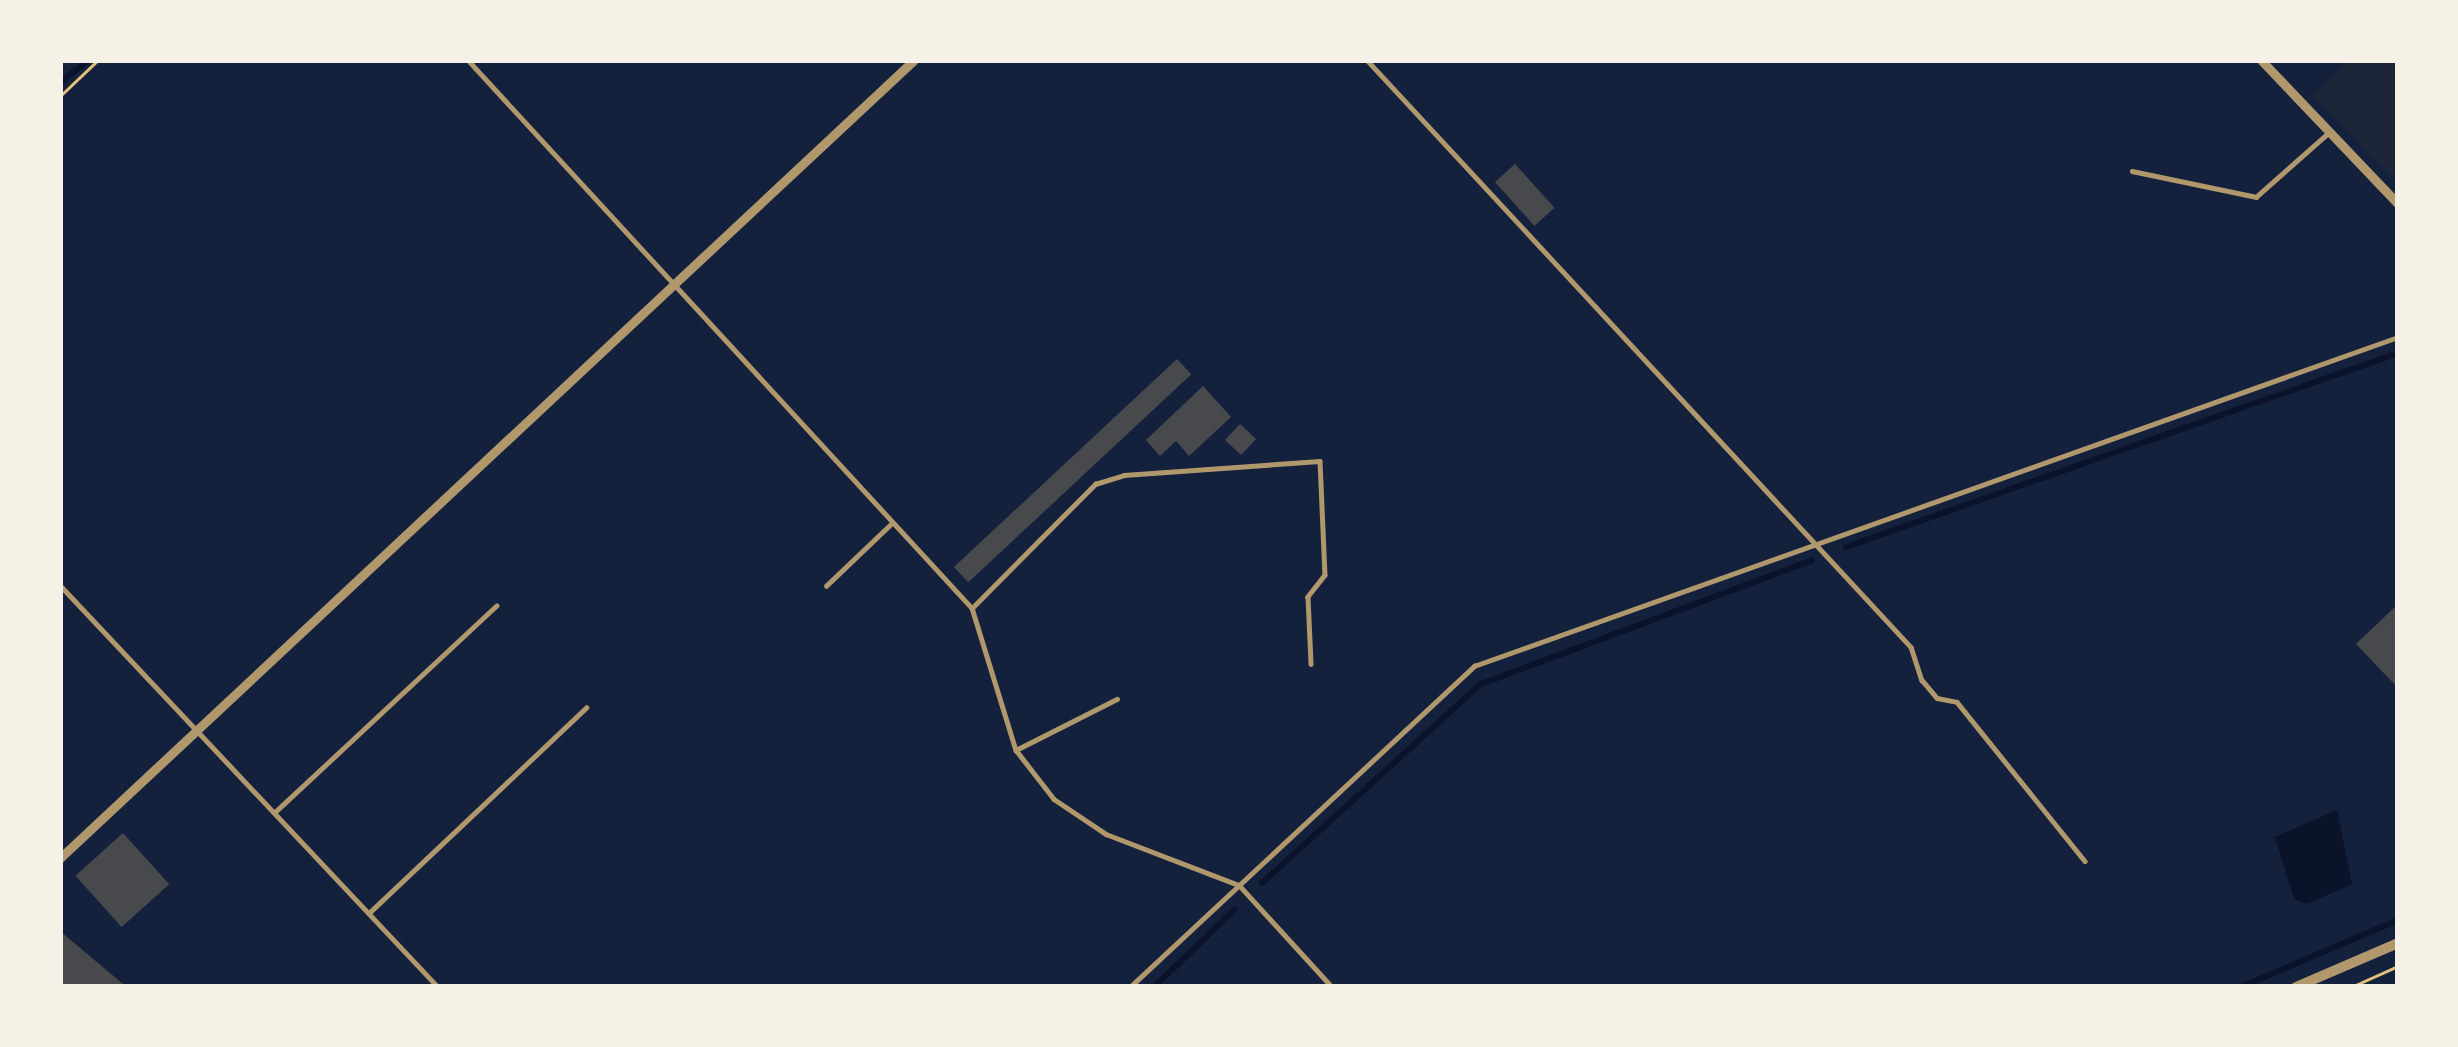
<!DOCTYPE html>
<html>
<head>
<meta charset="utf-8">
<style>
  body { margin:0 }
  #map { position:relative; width:2458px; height:1047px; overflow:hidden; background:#14213d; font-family:"Exo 2",sans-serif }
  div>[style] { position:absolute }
  .green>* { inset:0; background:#1d2539 }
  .water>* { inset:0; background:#0b132b }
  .stream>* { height:6px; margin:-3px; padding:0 3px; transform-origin:3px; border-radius:3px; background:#0b132b }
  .building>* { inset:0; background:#48494c; transform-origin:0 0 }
  .path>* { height:3px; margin:-1.5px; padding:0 1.5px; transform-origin:1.5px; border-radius:1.5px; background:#e5c07b }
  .service>* { height:4.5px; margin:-2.25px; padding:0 2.25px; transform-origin:2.25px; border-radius:2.25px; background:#b1986c }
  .minor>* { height:9px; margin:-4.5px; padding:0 4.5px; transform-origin:4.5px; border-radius:4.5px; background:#b1986c }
  .tertiary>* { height:10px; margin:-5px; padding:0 5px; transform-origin:5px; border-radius:5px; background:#b1986c }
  span { translate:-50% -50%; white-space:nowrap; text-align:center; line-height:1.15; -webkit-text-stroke:10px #f6f1e7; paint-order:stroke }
  .frame { position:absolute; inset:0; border:63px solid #f6f1e7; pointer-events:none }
</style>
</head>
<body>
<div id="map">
  <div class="green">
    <i style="clip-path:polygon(2350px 60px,2398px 60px,2398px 184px,2312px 95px)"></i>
  </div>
  <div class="water">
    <i style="clip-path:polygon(2337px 810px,2352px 884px,2307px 904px,2294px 899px,2275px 837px)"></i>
  </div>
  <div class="stream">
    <i style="left:60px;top:83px;width:36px;rotate:-39deg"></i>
    <i style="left:1846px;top:547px;width:585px;rotate:-19.36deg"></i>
    <i style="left:1262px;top:883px;width:296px;rotate:-42.3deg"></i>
    <i style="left:1481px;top:684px;width:353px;rotate:-20.5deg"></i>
    <i style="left:1154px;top:987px;width:112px;rotate:-43.9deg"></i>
    <i style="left:2241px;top:987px;width:171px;rotate:-23.1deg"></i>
  </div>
  <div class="building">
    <i style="left:1515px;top:164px;width:59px;height:27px;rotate:48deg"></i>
    <i style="left:1177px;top:359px;width:21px;height:305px;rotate:47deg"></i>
    <i style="clip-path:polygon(1203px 386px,1231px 417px,1189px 456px,1176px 441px,1160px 456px,1146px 440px)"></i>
    <i style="left:1240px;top:424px;width:22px;height:22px;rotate:43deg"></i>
    <i style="clip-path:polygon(2398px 604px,2398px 688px,2356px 644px)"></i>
    <i style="left:123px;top:833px;width:69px;height:64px;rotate:48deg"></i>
    <i style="clip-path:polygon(60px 931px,123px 984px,120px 987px,60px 987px)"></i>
  </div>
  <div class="path">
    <i style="left:60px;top:96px;width:52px;rotate:-43.5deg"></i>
    <i style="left:2351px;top:987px;width:51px;rotate:-24.1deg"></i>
  </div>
  <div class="service">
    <i style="left:468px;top:60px;width:745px;rotate:47.4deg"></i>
    <i style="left:972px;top:608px;width:149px;rotate:72.8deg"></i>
    <i style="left:1016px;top:750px;width:62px;rotate:52.2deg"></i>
    <i style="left:1054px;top:799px;width:63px;rotate:33.9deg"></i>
    <i style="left:1106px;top:834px;width:142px;rotate:21deg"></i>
    <i style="left:1239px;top:885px;width:138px;rotate:47.6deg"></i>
    <i style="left:1367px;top:60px;width:800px;rotate:47.18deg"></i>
    <i style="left:1911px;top:647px;width:35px;rotate:72deg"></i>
    <i style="left:1922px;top:680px;width:23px;rotate:50deg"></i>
    <i style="left:1937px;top:698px;width:20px;rotate:11deg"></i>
    <i style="left:1957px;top:702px;width:204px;rotate:51.2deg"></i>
    <i style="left:2132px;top:171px;width:127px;rotate:11.8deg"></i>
    <i style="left:2256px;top:197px;width:95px;rotate:-41.6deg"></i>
    <i style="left:60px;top:585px;width:552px;rotate:46.76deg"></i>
    <i style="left:826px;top:586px;width:91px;rotate:-43.7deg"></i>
    <i style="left:972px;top:608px;width:175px;rotate:-45.2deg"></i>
    <i style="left:1095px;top:484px;width:30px;rotate:-17deg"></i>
    <i style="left:1124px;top:475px;width:196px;rotate:-4.1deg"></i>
    <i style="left:1320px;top:461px;width:114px;rotate:87.5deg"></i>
    <i style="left:1325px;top:575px;width:28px;rotate:128deg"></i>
    <i style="left:1308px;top:597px;width:67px;rotate:87.4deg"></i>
    <i style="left:1016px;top:750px;width:113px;rotate:-26.8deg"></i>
    <i style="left:274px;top:813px;width:304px;rotate:-43deg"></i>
    <i style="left:369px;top:913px;width:299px;rotate:-43.4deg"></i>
    <i style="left:1130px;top:987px;width:471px;rotate:-43deg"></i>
    <i style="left:1474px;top:666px;width:981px;rotate:-19.6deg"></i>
  </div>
  <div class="minor">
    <i style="left:2261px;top:60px;width:199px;rotate:46.4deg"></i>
    <i style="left:60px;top:858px;width:1169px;rotate:-43.06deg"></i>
  </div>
  <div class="tertiary">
    <i style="left:2296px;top:987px;width:111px;rotate:-23.3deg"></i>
  </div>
  <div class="frame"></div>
</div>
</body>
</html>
